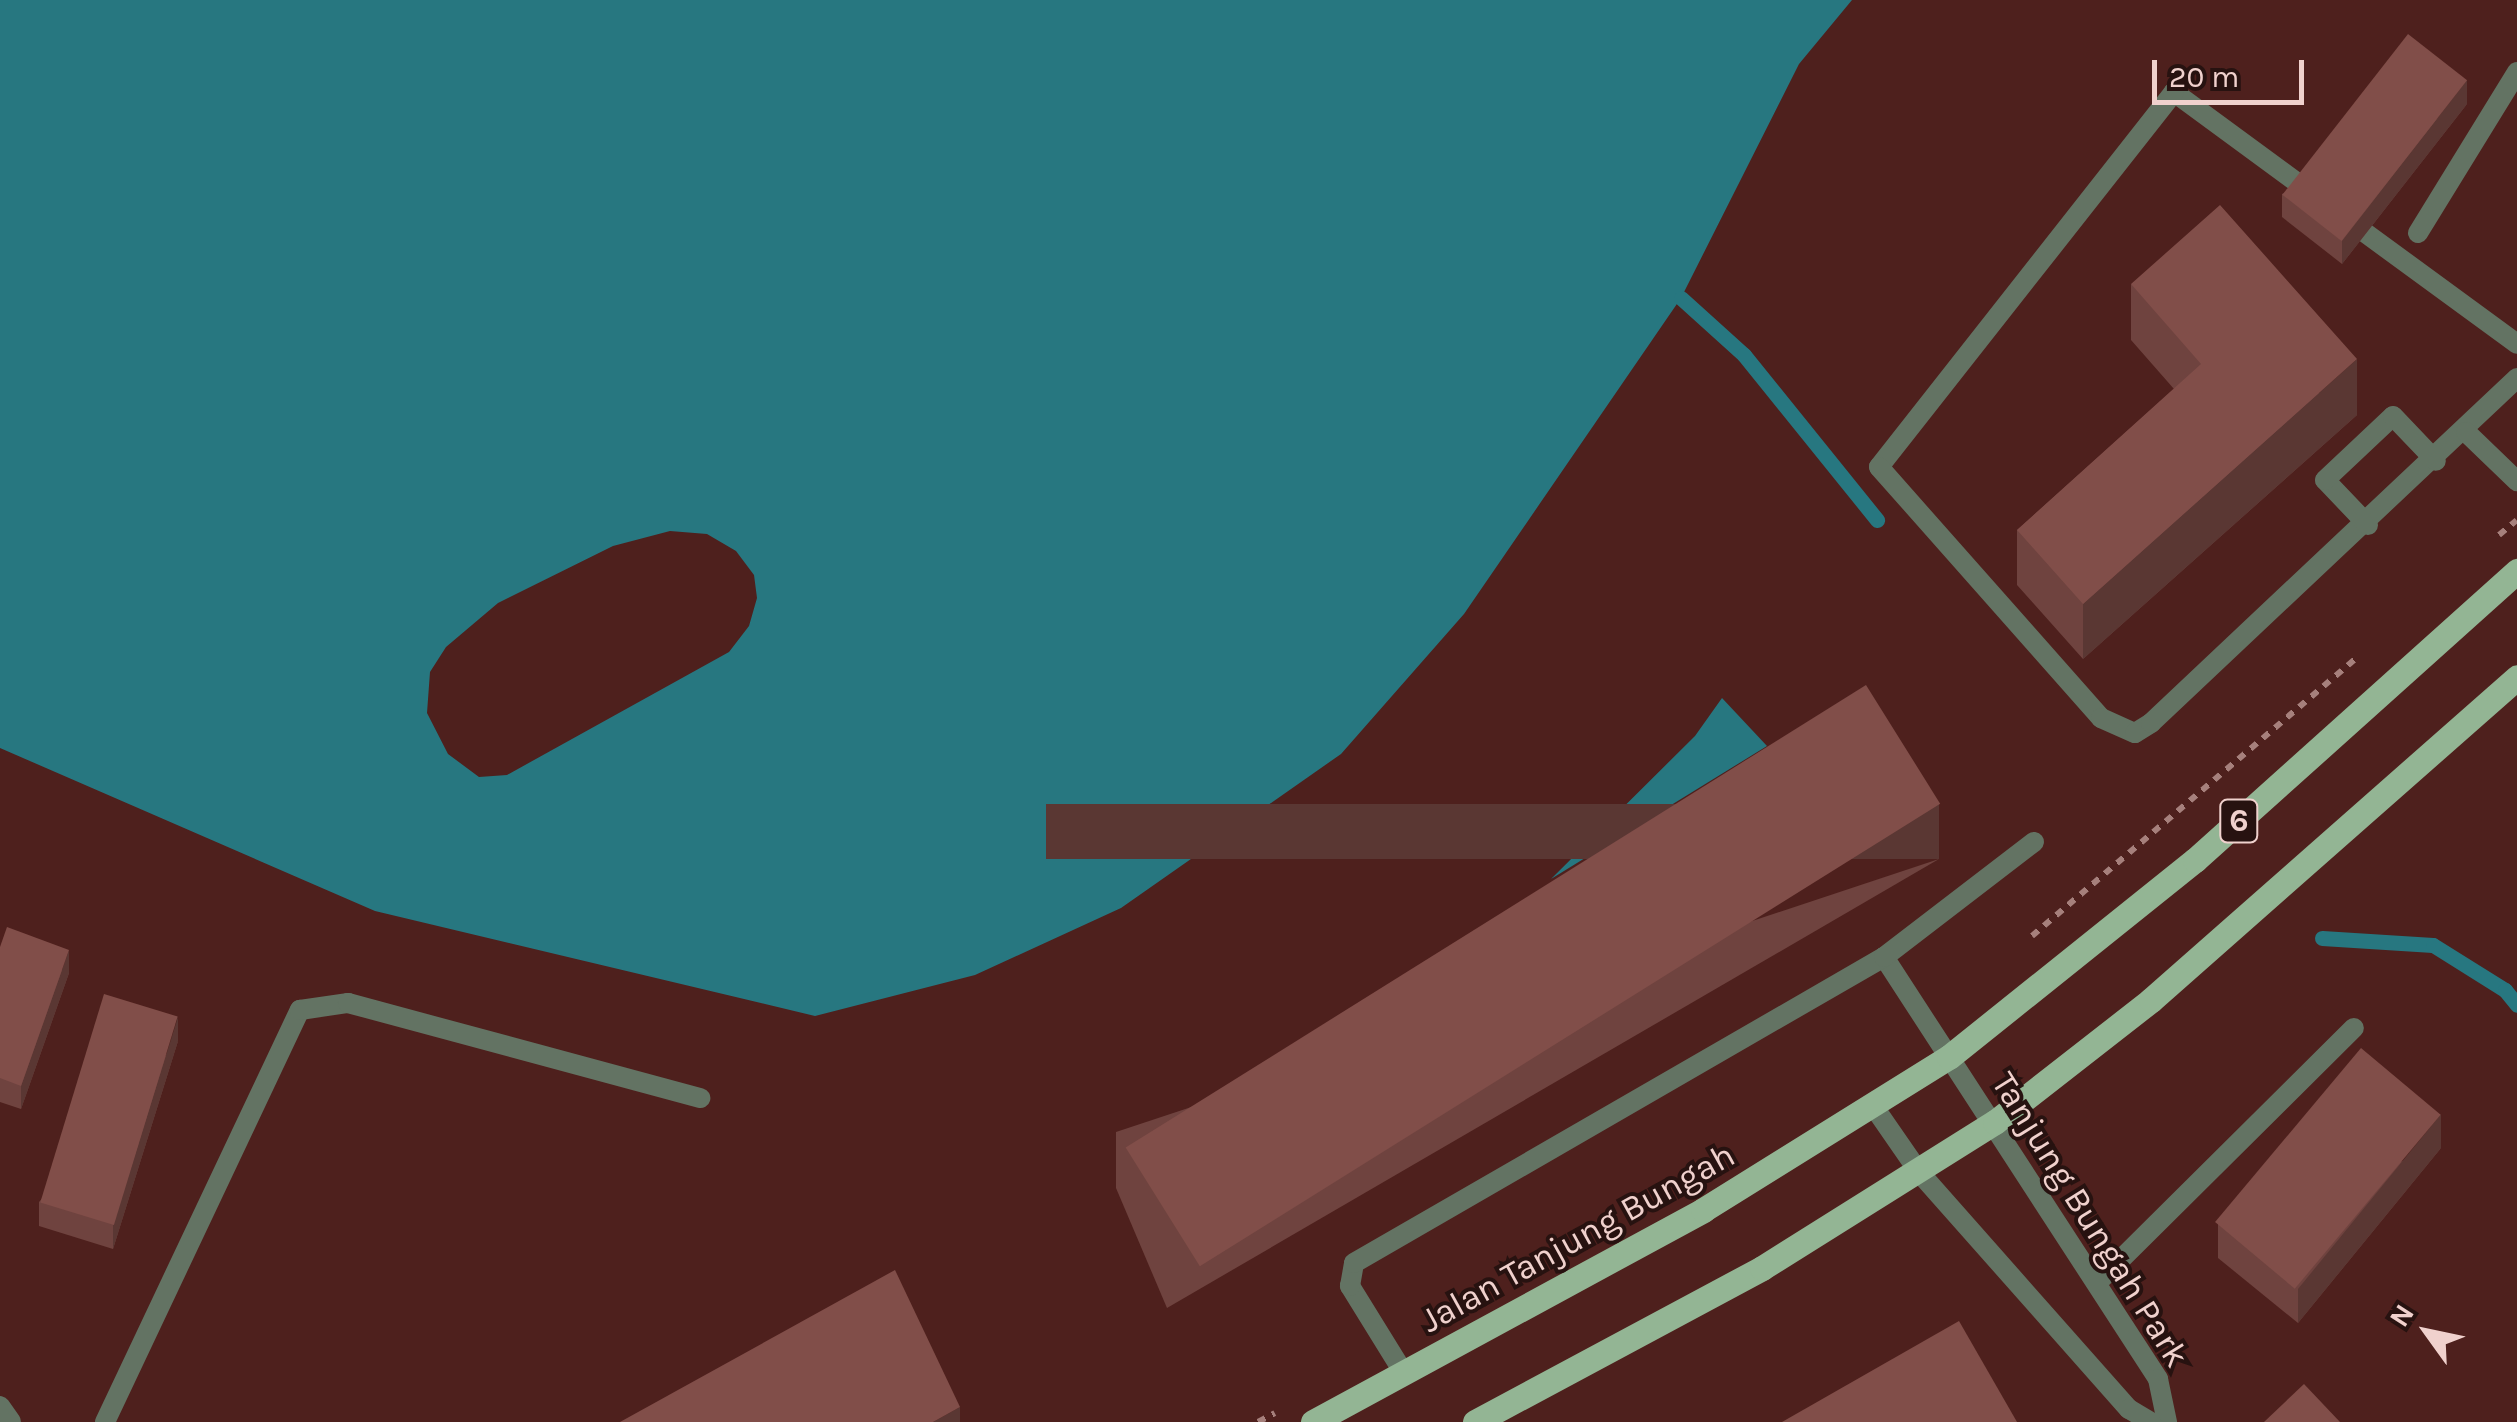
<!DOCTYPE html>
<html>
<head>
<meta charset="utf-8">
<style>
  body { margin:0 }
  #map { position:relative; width:2517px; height:1422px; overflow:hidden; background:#4e201d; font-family:Karla,sans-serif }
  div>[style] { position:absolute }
  .water>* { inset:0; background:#277780 }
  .stream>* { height:15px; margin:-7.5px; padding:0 7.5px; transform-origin:7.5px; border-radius:7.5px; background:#277780 }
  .path>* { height:6px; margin-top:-3px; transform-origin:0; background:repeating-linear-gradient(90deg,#a6807c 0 8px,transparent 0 16px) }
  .lane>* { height:20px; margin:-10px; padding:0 10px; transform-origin:10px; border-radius:10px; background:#637363 }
  .street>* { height:20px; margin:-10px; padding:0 10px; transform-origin:10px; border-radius:10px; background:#637363 }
  .primary>* { height:25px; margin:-12.5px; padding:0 12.5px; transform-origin:12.5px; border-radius:12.5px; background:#93b594 }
  .wall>* { inset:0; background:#6f433f }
  .shaded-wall>* { inset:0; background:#5a3733; transform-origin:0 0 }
  .building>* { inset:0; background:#814e49; transform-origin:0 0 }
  span { translate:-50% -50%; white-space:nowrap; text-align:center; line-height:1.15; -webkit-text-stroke:8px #271210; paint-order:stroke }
  .shield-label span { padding:2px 8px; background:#271210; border:2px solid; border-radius:8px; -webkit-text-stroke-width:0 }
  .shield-label { font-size:32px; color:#f0d1cd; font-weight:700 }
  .street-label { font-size:35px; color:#f0d1cd }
  .north { position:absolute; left:2377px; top:1282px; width:100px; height:100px; -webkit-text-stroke:8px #271210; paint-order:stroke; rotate:303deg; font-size:28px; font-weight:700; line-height:40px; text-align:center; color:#f0d1cd }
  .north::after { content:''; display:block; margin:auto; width:35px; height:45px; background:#f0d1cd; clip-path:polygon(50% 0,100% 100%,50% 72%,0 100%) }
  .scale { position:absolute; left:2152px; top:60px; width:152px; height:45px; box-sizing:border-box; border:5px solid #f0d1cd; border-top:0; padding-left:12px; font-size:30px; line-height:35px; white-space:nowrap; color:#f0d1cd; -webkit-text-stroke:8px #271210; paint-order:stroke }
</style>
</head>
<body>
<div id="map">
  <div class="water">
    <i style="clip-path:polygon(evenodd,0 0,1852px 0,1799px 64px,1681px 298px,1464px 614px,1341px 754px,1121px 908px,975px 975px,815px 1016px,375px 911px,0 748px,0 0,670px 531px,707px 534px,736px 551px,754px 575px,757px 598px,749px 626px,729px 652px,507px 775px,479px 777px,448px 754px,427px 713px,430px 672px,446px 647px,498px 603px,613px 546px,670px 531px)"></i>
    <i style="clip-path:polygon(1722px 698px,1767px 746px,1551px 879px,1695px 736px)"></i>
  </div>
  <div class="stream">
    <i style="left:1681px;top:298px;width:85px;rotate:42.1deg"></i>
    <i style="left:1744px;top:355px;width:212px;rotate:51.1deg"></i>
    <i style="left:2322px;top:938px;width:111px;rotate:3.6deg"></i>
    <i style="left:2433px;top:945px;width:85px;rotate:32deg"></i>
    <i style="left:2505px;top:990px;width:19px;rotate:51deg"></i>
  </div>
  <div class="path">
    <i style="left:2499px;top:535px;width:23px;rotate:-40deg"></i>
    <i style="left:2032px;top:936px;width:428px;rotate:-40.6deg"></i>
    <i style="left:1258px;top:1422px;width:19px;rotate:-28deg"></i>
  </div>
  <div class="lane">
    <i style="left:2314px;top:195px;width:174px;rotate:-143.7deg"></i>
    <i style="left:2174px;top:92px;width:477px;rotate:128.2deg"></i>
    <i style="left:1879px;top:467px;width:335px;rotate:48.5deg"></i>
    <i style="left:2101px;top:718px;width:37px;rotate:24deg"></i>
    <i style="left:2135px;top:733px;width:19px;rotate:-32deg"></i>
    <i style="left:2151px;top:723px;width:503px;rotate:-43.31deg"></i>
    <i style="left:2345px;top:218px;width:213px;rotate:36.2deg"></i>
    <i style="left:2466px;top:432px;width:71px;rotate:43.9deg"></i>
    <i style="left:2368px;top:525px;width:62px;rotate:-133.7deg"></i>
    <i style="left:2325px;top:480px;width:93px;rotate:-43.3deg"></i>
    <i style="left:2393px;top:416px;width:62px;rotate:46.3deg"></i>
    <i style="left:1884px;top:957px;width:119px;rotate:57deg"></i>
    <i style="left:2097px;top:1283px;width:362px;rotate:-44.8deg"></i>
    <i style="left:1405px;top:1375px;width:105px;rotate:-121.7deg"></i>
    <i style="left:1350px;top:1286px;width:23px;rotate:-80deg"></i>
    <i style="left:1354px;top:1263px;width:612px;rotate:-30deg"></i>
    <i style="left:1884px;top:957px;width:189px;rotate:-37.5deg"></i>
  </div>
  <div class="street">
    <i style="left:2418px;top:233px;width:189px;rotate:-58.4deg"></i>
    <i style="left:1949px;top:1057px;width:384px;rotate:57deg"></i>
    <i style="left:2158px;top:1379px;width:44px;rotate:78.2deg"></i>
    <i style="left:1874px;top:1107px;width:79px;rotate:55.3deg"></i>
    <i style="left:1919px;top:1172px;width:317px;rotate:48.5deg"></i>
    <i style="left:2129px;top:1409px;width:26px;rotate:31deg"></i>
    <i style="left:0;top:1406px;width:19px;rotate:55deg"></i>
    <i style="left:105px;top:1422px;width:456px;rotate:-64.7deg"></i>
    <i style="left:300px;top:1010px;width:49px;rotate:-8.3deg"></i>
    <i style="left:348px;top:1003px;width:365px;rotate:15.1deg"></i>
  </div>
  <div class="primary">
    <i style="left:1313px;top:1422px;width:444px;rotate:-28.5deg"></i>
    <i style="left:1703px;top:1210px;width:290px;rotate:-31.9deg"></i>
    <i style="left:1949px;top:1057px;width:315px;rotate:-38.7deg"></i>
    <i style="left:2195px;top:860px;width:433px;rotate:-41.9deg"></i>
    <i style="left:1475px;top:1422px;width:326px;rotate:-28.2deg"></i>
    <i style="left:1762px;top:1268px;width:275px;rotate:-32.1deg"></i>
    <i style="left:1995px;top:1122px;width:198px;rotate:-38deg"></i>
    <i style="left:2151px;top:1000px;width:488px;rotate:-41.4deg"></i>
  </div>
  <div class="wall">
    <i style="clip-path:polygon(2467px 104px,2342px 264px,2282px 217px,2282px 194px)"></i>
    <i style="clip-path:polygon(2131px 284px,2357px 415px,2083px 659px,2017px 585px,2017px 530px,2174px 389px,2131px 340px)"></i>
    <i style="clip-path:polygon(1939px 859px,1167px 1308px,1116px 1188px,1116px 1132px)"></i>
    <i style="clip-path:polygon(0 947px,69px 973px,21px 1109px,0 1102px)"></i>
    <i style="clip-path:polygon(178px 1041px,113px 1249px,39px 1226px,39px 1202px)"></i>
    <i style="clip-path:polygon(2441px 1148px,2298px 1323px,2218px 1258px,2218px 1224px)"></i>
  </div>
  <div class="shaded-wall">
    <i style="clip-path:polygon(2467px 80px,2467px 104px,2342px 264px,2342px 241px)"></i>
    <i style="clip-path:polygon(2357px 359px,2357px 415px,2083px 659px,2083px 604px)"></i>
    <i style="left:1939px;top:804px;width:55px;height:893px;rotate:90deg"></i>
    <i style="clip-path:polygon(69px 950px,69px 973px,21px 1109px,21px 1086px)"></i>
    <i style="clip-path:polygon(178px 1017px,178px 1041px,113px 1249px,113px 1225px)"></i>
    <i style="clip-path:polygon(2441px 1114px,2441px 1148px,2298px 1323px,2298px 1289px)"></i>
    <i style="clip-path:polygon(960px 1407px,960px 1422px,933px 1422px)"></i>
  </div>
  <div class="building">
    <i style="left:2408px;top:34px;width:75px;height:204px;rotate:38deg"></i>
    <i style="clip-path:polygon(2220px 205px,2357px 359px,2083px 604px,2017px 530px,2201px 364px,2131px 284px)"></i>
    <i style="left:1866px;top:685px;width:140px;height:873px;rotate:58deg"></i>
    <i style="clip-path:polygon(7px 927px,69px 950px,21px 1086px,0 1078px,0 947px)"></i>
    <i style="left:104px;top:994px;width:77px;height:218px;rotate:17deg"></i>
    <i style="left:2361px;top:1048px;width:104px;height:227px;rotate:40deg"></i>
    <i style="clip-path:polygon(895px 1270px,960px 1407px,933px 1422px,620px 1422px)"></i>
    <i style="clip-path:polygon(1959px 1321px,2017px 1422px,1782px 1422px)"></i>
    <i style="clip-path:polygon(2304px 1384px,2340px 1422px,2264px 1422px)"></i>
  </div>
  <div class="shield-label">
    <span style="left:2239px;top:821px">6</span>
  </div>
  <div class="street-label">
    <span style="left:2090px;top:1220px;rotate:58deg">Tanjung Bungah Park</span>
    <span style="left:1578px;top:1238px;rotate:-29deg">Jalan Tanjung Bungah</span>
  </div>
  <div class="north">N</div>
  <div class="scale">20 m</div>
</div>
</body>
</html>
